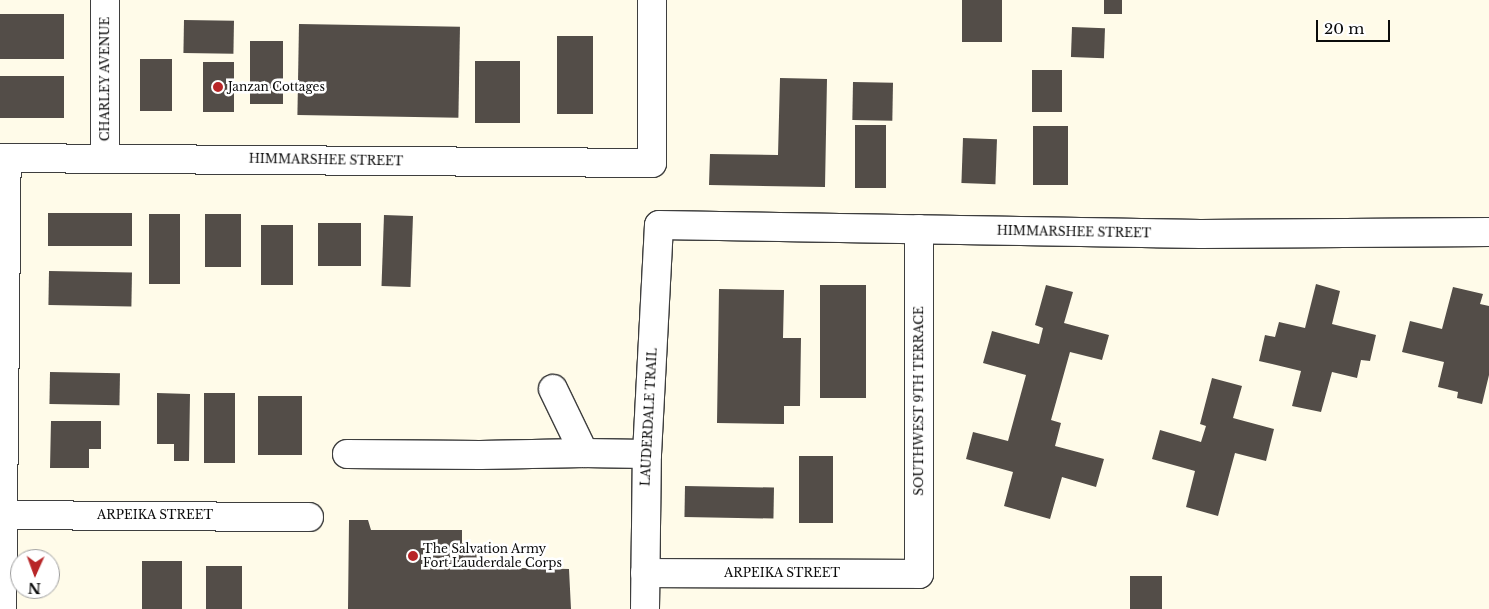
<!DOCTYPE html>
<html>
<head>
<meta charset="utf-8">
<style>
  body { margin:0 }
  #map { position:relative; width:1489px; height:609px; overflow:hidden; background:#fffbe9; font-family:"Libre Baskerville",serif }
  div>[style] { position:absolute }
  .building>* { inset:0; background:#534d48; transform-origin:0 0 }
  .roads { filter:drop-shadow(1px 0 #3e3e3e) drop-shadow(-1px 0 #3e3e3e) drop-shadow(0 1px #3e3e3e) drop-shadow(0 -1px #3e3e3e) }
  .minor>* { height:28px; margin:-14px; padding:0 14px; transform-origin:14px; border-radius:14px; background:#fff }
  .dots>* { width:14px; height:14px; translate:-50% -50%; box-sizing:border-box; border:2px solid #fff; border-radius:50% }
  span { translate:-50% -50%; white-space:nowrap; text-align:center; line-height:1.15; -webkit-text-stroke:5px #fff; paint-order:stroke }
  .street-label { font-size:12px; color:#0b0b0b }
  .poi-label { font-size:12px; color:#0b0b0b }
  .left { translate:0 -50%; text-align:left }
  .north { position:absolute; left:10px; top:549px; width:50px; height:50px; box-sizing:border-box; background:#fff; border:1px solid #9d9d9d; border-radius:50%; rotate:182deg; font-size:14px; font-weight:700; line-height:20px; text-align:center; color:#0b0b0b }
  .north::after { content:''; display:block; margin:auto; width:18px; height:22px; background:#b82628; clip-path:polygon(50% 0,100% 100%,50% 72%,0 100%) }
  .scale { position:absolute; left:1316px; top:20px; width:74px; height:22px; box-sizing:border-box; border:2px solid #0b0b0b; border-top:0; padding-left:6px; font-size:15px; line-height:18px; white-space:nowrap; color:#0b0b0b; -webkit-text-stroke:4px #fff; paint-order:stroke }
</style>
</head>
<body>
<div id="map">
  <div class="building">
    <i style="left:962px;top:0;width:40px;height:42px"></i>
    <i style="left:1104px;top:0;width:18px;height:14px"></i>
    <i style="left:0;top:14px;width:64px;height:45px"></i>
    <i style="left:184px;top:20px;width:50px;height:33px;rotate:1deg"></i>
    <i style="left:299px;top:24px;width:161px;height:91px;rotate:1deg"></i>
    <i style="left:1072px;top:27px;width:33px;height:30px;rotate:2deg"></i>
    <i style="left:557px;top:36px;width:36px;height:78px"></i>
    <i style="left:250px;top:41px;width:33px;height:63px"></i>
    <i style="left:140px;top:59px;width:32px;height:52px"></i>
    <i style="left:475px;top:61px;width:45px;height:62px"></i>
    <i style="left:203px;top:62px;width:31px;height:50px"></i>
    <i style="left:1032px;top:70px;width:30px;height:42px"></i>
    <i style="left:64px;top:76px;width:42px;height:64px;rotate:90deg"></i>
    <i style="clip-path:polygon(780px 78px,827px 79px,825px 187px,709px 185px,710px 154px,778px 155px)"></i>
    <i style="left:853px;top:82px;width:40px;height:38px;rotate:1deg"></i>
    <i style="left:855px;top:125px;width:31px;height:63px"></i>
    <i style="left:1033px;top:126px;width:35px;height:59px"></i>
    <i style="left:963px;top:138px;width:34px;height:45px;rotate:2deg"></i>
    <i style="left:48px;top:213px;width:84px;height:33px"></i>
    <i style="left:149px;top:214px;width:31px;height:70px"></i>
    <i style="left:205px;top:214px;width:36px;height:53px"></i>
    <i style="left:384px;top:215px;width:29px;height:71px;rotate:2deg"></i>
    <i style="left:318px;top:223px;width:43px;height:43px"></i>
    <i style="left:261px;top:225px;width:32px;height:60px"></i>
    <i style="left:49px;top:271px;width:83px;height:34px;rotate:1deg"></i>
    <i style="clip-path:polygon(1316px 284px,1340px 291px,1332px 324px,1376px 335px,1370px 361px,1361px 360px,1357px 378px,1332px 372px,1321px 412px,1292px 406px,1301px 371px,1259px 361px,1265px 335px,1275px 337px,1279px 322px,1305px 328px)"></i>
    <i style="left:820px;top:285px;width:46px;height:113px"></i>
    <i style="clip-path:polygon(1046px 285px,1073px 292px,1064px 323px,1109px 335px,1102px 360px,1070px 352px,1051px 420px,1061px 423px,1055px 446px,1104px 459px,1096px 487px,1062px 477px,1050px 519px,1004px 506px,1013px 472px,966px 459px,973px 432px,1008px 441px,1026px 375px,983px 363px,992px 331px,1039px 344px,1043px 328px,1035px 325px)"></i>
    <i style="clip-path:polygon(1453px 287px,1483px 294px,1480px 304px,1489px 306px,1489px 375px,1482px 404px,1457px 398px,1458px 392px,1438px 387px,1444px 362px,1402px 352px,1410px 321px,1442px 329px)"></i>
    <i style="clip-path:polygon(719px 289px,784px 290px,783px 338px,801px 338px,800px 406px,784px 406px,784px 424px,717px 423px)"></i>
    <i style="left:50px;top:372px;width:70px;height:32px;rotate:1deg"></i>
    <i style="clip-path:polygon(1212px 378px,1242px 386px,1233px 418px,1274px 429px,1266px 461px,1235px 453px,1218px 516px,1186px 507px,1195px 471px,1152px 459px,1160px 430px,1201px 442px,1206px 426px,1200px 424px)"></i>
    <i style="clip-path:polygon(157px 393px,190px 394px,189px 461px,174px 461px,174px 444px,157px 444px)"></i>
    <i style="left:204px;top:393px;width:31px;height:70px"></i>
    <i style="left:258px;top:396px;width:44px;height:59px"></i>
    <i style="clip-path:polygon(51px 421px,101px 421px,101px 449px,89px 449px,89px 468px,50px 468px)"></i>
    <i style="left:799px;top:456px;width:34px;height:67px"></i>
    <i style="left:685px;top:486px;width:89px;height:31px;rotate:1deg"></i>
    <i style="clip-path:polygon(349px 520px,368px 520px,371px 530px,462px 530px,462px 543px,476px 545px,477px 567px,569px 569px,571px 609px,348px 609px)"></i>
    <i style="left:142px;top:561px;width:40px;height:48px"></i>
    <i style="left:206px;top:566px;width:36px;height:43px"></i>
    <i style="left:1130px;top:576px;width:32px;height:33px"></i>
  </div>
  <div class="roads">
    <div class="minor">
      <i style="left:105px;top:0;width:157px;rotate:90deg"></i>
      <i style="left:0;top:158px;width:652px;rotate:0.44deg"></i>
      <i style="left:652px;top:163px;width:163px;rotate:-90deg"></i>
      <i style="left:553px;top:389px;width:71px;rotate:64.2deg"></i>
      <i style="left:347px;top:454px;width:133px;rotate:0.4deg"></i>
      <i style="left:480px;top:455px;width:104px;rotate:-1.1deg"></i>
      <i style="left:584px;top:453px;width:63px;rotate:0.9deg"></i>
      <i style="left:0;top:515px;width:309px;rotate:0.4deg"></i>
      <i style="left:645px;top:573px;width:274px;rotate:0.2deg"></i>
      <i style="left:919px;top:574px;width:345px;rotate:-90deg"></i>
      <i style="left:2px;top:609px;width:451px;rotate:-89.4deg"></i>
      <i style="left:645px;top:609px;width:155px;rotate:-89.3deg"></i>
      <i style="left:647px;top:454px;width:229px;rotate:-87deg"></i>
      <i style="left:659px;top:225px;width:542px;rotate:0.95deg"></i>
      <i style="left:1201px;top:234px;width:288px;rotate:-0.4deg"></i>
    </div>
  </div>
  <div class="dots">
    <i style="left:218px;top:87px;background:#b82628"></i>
    <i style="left:413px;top:556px;background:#b82628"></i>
  </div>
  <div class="street-label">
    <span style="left:105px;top:79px;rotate:-90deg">CHARLEY AVENUE</span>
    <span style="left:326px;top:160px;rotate:1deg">HIMMARSHEE STREET</span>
    <span style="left:1074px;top:232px;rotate:1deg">HIMMARSHEE STREET</span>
    <span style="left:919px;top:401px;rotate:-90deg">SOUTHWEST 9TH TERRACE</span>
    <span style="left:649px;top:417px;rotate:-87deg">LAUDERDALE TRAIL</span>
    <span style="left:155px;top:515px">ARPEIKA STREET</span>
    <span style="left:782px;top:573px">ARPEIKA STREET</span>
  </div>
  <div class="poi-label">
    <span class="left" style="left:228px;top:87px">Janzan Cottages</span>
    <span class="left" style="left:423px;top:556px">The Salvation Army<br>Fort Lauderdale Corps</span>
  </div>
  <div class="north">N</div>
  <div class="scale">20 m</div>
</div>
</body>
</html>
